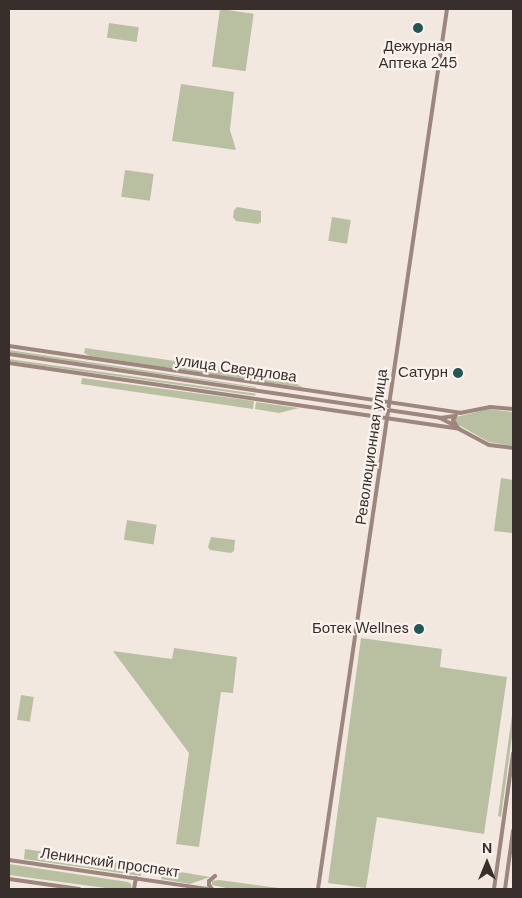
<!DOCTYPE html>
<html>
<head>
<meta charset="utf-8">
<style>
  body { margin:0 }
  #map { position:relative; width:522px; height:898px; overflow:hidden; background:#f2e8e0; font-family:"DM Sans",sans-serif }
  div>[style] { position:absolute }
  .green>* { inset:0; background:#b8c0a1; transform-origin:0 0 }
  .secondary>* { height:4px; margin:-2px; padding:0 2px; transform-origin:2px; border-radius:2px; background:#9d867e }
  .dots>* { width:14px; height:14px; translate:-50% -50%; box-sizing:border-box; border:2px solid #f9f2ed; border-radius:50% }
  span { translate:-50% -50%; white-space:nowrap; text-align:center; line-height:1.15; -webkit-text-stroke:4.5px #f9f2ed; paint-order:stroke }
  .poi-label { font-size:15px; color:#382e2b }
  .right { translate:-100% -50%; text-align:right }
  .street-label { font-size:15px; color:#382e2b }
  .frame { position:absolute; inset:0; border:10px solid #382e2b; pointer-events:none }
  .north { position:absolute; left:462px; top:838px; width:50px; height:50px; -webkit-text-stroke:4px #f9f2ed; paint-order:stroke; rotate:0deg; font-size:14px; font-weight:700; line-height:20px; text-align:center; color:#382e2b }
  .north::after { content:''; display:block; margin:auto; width:18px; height:22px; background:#382e2b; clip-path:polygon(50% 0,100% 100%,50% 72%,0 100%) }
</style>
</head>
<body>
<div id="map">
  <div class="green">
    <i style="left:220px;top:9px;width:34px;height:58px;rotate:8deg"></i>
    <i style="left:109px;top:23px;width:30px;height:15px;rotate:8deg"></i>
    <i style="clip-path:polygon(181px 84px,234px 92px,230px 130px,236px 150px,172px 141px)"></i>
    <i style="left:125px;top:170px;width:29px;height:27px;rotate:8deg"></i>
    <i style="clip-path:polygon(237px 207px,261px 211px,261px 222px,258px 224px,236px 221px,233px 217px,234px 210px)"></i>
    <i style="left:332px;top:217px;width:19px;height:24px;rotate:9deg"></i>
    <i style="clip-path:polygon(85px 348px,258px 373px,257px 381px,90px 356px,84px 353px)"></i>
    <i style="clip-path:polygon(9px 350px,256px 387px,256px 388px,9px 352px)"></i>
    <i style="left:9px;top:359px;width:249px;height:2px;rotate:8deg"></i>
    <i style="clip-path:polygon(259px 373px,285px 377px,302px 387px,258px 381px)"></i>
    <i style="clip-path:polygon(82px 378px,254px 401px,253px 409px,81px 384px)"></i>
    <i style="clip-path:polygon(256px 402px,299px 408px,279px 413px,255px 409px)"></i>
    <i style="clip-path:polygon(489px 409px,513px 412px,513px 446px,489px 442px,455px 423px,456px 417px)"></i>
    <i style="clip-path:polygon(501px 478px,513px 480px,513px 533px,494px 531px)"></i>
    <i style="left:127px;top:520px;width:30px;height:20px;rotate:9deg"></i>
    <i style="clip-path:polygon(211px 537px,235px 540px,234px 551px,231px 553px,210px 550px,208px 547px)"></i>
    <i style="clip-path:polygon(361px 638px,442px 649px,440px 667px,507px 677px,484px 834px,377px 817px,366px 888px,328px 883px)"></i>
    <i style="clip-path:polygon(174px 648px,237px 657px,233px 693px,221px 692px,199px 847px,176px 844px,189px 753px,113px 651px,172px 659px)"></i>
    <i style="left:21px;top:695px;width:13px;height:25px;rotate:9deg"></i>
    <i style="clip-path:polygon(513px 708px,513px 729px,501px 817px,498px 816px)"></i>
    <i style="clip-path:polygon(25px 849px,160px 869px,159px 875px,141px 872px,141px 876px,24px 859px)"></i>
    <i style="clip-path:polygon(9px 864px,128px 882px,131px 884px,132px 889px,113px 889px,9px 875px)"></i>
    <i style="clip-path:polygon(163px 869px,210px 877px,190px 884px,161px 879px)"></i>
    <i style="clip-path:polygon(219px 880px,287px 889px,231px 889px,212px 885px,212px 881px)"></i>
  </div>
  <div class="secondary">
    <i style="left:9px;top:346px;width:456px;rotate:8.4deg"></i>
    <i style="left:460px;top:413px;width:31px;rotate:-11deg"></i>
    <i style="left:490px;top:407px;width:23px;rotate:5deg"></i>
    <i style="left:9px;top:354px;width:436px;rotate:8.4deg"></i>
    <i style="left:440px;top:418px;width:15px;rotate:-8deg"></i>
    <i style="left:9px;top:363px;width:455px;rotate:8.3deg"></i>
    <i style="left:459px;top:429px;width:34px;rotate:28deg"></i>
    <i style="left:489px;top:445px;width:24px;rotate:7deg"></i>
    <i style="left:456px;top:415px;width:6px;rotate:121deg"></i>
    <i style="left:453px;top:420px;width:9px;rotate:58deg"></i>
    <i style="left:440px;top:418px;width:16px;rotate:27deg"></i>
    <i style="left:9px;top:860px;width:200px;rotate:8.3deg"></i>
    <i style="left:9px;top:879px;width:71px;rotate:8.1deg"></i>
    <i style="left:134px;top:889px;width:11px;rotate:-80deg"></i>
    <i style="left:212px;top:889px;width:5px;rotate:-127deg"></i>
    <i style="left:209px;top:885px;width:4px;rotate:-90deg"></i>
    <i style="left:209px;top:881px;width:8px;rotate:-40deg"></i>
    <i style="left:318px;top:889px;width:889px;rotate:-81.66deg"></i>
    <i style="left:494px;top:889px;width:137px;rotate:-82deg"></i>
    <i style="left:505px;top:889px;width:59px;rotate:-82.1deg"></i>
  </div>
  <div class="dots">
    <i style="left:418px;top:28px;background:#235755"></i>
    <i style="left:458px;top:373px;background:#235755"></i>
    <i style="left:419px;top:629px;background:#235755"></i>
  </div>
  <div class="poi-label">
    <span style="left:418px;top:55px">Дежурная<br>Аптека 245</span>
    <span class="right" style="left:448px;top:373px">Сатурн</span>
    <span class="right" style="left:409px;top:629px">Ботек Wellnes</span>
  </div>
  <div class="street-label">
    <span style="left:236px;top:369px;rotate:8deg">улица Свердлова</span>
    <span style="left:372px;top:447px;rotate:-82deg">Революционная улица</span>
    <span style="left:110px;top:863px;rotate:8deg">Ленинский проспект</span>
  </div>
  <div class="frame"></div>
  <div class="north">N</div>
</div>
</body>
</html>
